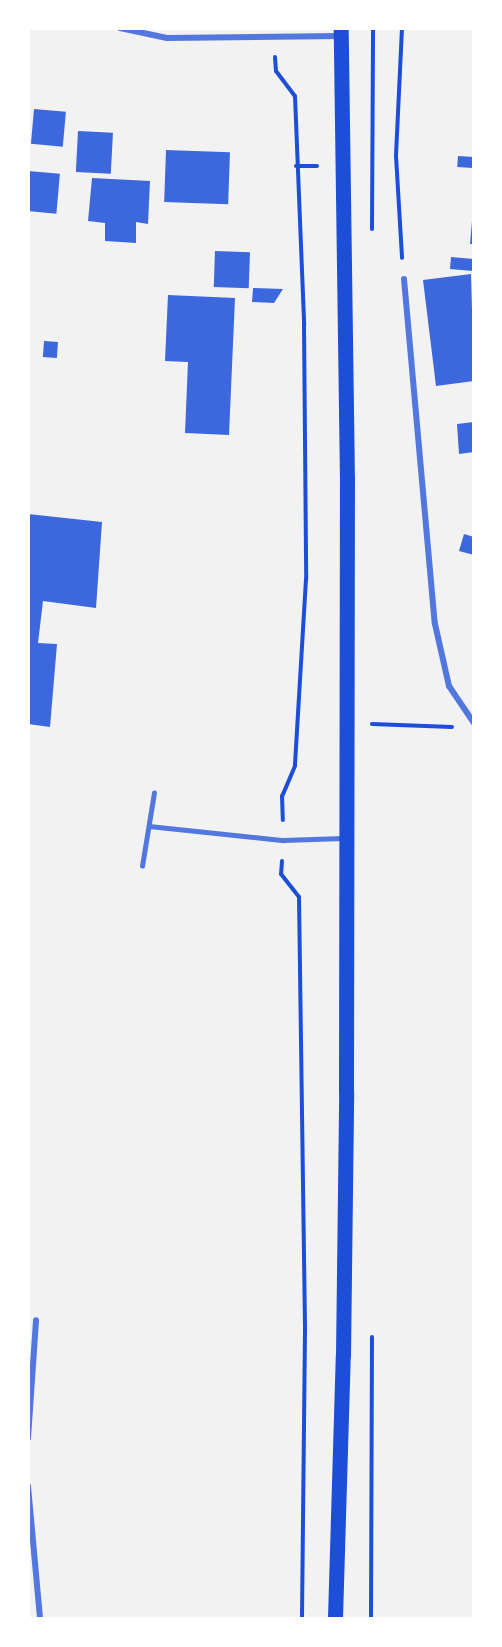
<!DOCTYPE html>
<html>
<head>
<meta charset="utf-8">
<style>
  body { margin:0 }
  #map { position:relative; width:502px; height:1647px; overflow:hidden; background:#f2f2f2; font-family:"Fira Sans",sans-serif }
  div>[style] { position:absolute }
  .building>* { inset:0; background:#3d67dc; transform-origin:0 0 }
  .path>* { height:4px; margin:-2px; padding:0 2px; transform-origin:2px; border-radius:2px; background:#1d4ed8 }
  .service>* { height:4.5px; margin:-2.25px; padding:0 2.25px; transform-origin:2.25px; border-radius:2.25px; background:#5277de }
  .minor>* { height:6px; margin:-3px; padding:0 3px; transform-origin:3px; border-radius:3px; background:#5277de }
  .primary>* { height:15px; margin:-7.5px; padding:0 7.5px; transform-origin:7.5px; border-radius:7.5px; background:#1d4ed8 }
  span { translate:-50% -50%; white-space:nowrap; text-align:center; line-height:1.15; -webkit-text-stroke:6px #fff; paint-order:stroke }
  .frame { position:absolute; inset:0; border:30px solid #fff; pointer-events:none }
</style>
</head>
<body>
<div id="map">
  <div class="building">
    <i style="left:34px;top:109px;width:32px;height:35px;rotate:5deg"></i>
    <i style="left:78px;top:131px;width:35px;height:41px;rotate:3deg"></i>
    <i style="left:166px;top:150px;width:64px;height:52px;rotate:2deg"></i>
    <i style="left:458px;top:156px;width:16px;height:11px;rotate:4deg"></i>
    <i style="left:28px;top:171px;width:32px;height:40px;rotate:5deg"></i>
    <i style="clip-path:polygon(92px 178px,150px 181px,148px 224px,136px 222px,136px 243px,105px 241px,105px 223px,88px 221px)"></i>
    <i style="clip-path:polygon(472px 221px,474px 221px,474px 244px,470px 244px)"></i>
    <i style="left:215px;top:251px;width:35px;height:36px;rotate:2deg"></i>
    <i style="left:451px;top:257px;width:23px;height:12px;rotate:5deg"></i>
    <i style="clip-path:polygon(471px 274px,474px 381px,436px 386px,423px 280px)"></i>
    <i style="clip-path:polygon(253px 288px,283px 289px,274px 303px,252px 302px)"></i>
    <i style="clip-path:polygon(168px 295px,235px 298px,229px 435px,185px 433px,188px 362px,165px 361px)"></i>
    <i style="left:44px;top:341px;width:14px;height:16px;rotate:4deg"></i>
    <i style="clip-path:polygon(474px 422px,474px 452px,459px 454px,457px 424px)"></i>
    <i style="clip-path:polygon(28px 514px,102px 522px,96px 608px,43px 601px,38px 643px,57px 644px,50px 727px,28px 724px)"></i>
    <i style="clip-path:polygon(464px 534px,474px 537px,474px 555px,459px 551px)"></i>
  </div>
  <div class="path">
    <i style="left:402px;top:28px;width:128px;rotate:92.7deg"></i>
    <i style="left:396px;top:156px;width:102px;rotate:86.6deg"></i>
    <i style="left:275px;top:57px;width:14px;rotate:86deg"></i>
    <i style="left:276px;top:71px;width:31px;rotate:53deg"></i>
    <i style="left:295px;top:96px;width:229px;rotate:87.7deg"></i>
    <i style="left:304px;top:325px;width:254px;rotate:89.5deg"></i>
    <i style="left:306px;top:579px;width:187px;rotate:93.4deg"></i>
    <i style="left:295px;top:766px;width:33px;rotate:113deg"></i>
    <i style="left:282px;top:796px;width:24px;rotate:88deg"></i>
    <i style="left:296px;top:166px;width:21px"></i>
    <i style="left:372px;top:229px;width:201px;rotate:-89.7deg"></i>
    <i style="left:372px;top:724px;width:80px;rotate:2.1deg"></i>
    <i style="left:282px;top:861px;width:13px;rotate:94deg"></i>
    <i style="left:281px;top:874px;width:29px;rotate:52deg"></i>
    <i style="left:299px;top:897px;width:433px;rotate:89.2deg"></i>
    <i style="left:305px;top:1330px;width:288px;rotate:90.6deg"></i>
    <i style="left:371px;top:1618px;width:281px;rotate:-89.8deg"></i>
  </div>
  <div class="service">
    <i style="left:149px;top:826px;width:135px;rotate:6deg"></i>
    <i style="left:283px;top:840px;width:60px;rotate:-1.9deg"></i>
    <i style="left:142px;top:866px;width:74px;rotate:-80.7deg"></i>
  </div>
  <div class="minor">
    <i style="left:120px;top:28px;width:48px;rotate:12deg"></i>
    <i style="left:167px;top:38px;width:173px;rotate:-0.7deg"></i>
    <i style="left:404px;top:279px;width:346px;rotate:84.9deg"></i>
    <i style="left:435px;top:624px;width:64px;rotate:77.3deg"></i>
    <i style="left:449px;top:686px;width:45px;rotate:56deg"></i>
    <i style="left:28px;top:1438px;width:118px;rotate:-86.1deg"></i>
    <i style="left:28px;top:1486px;width:133px;rotate:84.8deg"></i>
  </div>
  <div class="primary">
    <i style="left:335px;top:1618px;width:263px;rotate:-88.3deg"></i>
    <i style="left:343px;top:1355px;width:263px;rotate:-89.3deg"></i>
    <i style="left:346px;top:1092px;width:611px;rotate:-89.91deg"></i>
    <i style="left:347px;top:481px;width:453px;rotate:-90.8deg"></i>
  </div>
  <div class="frame"></div>
</div>
</body>
</html>
